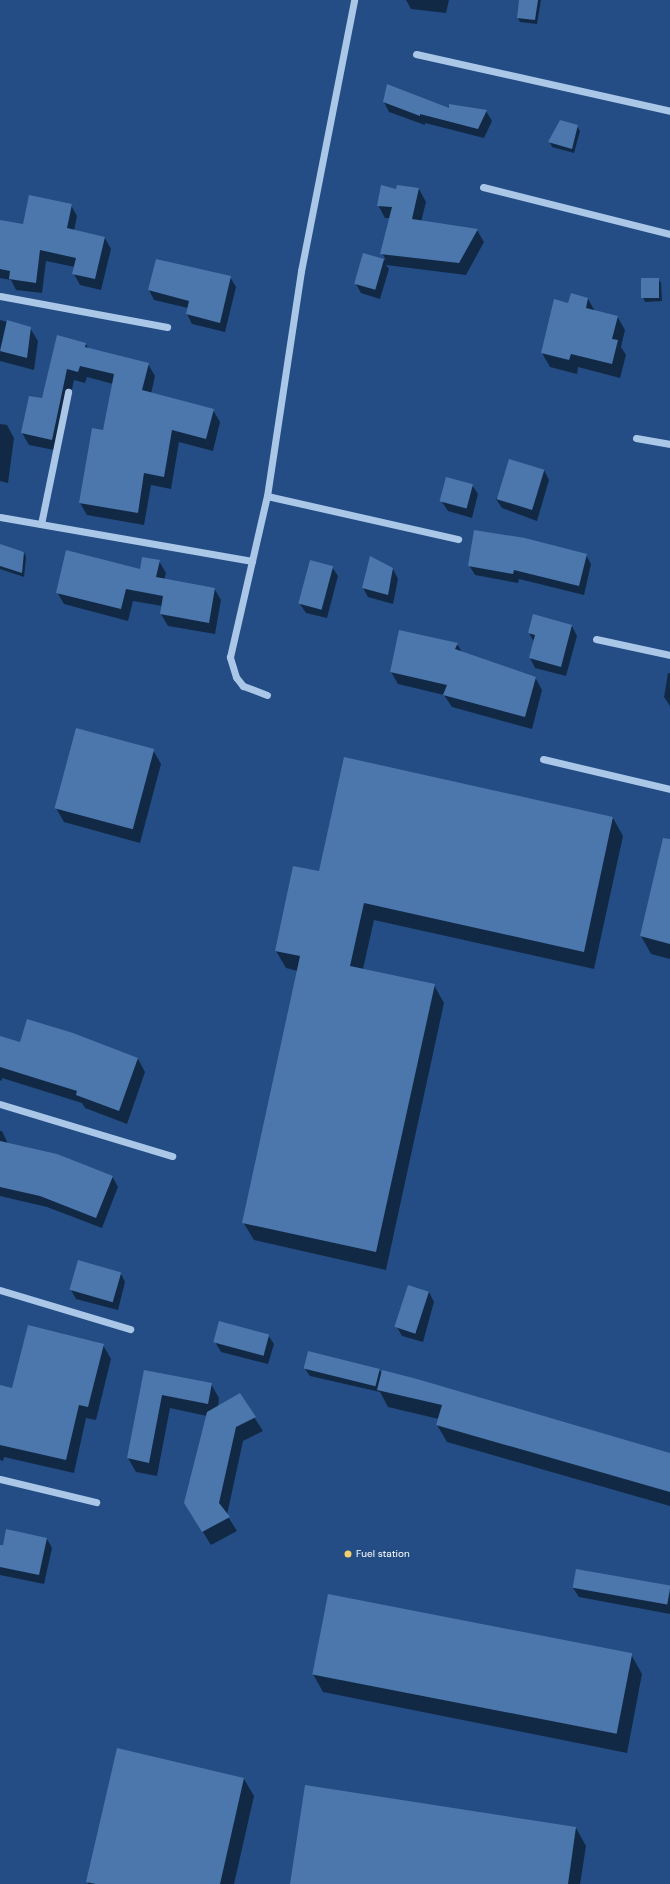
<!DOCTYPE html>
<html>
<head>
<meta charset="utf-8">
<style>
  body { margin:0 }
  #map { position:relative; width:670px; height:1884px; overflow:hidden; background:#234d84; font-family:"DM Sans",sans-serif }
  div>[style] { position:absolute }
  .shadow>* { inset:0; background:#0007 }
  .building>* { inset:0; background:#4b77ac; transform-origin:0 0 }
  .minor>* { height:7px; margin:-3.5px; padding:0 3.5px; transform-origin:3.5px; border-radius:3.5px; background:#abc7e8 }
  .dots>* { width:11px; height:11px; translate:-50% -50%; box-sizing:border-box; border:2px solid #234d84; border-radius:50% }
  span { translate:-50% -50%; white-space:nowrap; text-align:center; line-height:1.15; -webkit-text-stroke:3.5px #234d84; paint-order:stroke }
  .poi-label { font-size:10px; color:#fff }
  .left { translate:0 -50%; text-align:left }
</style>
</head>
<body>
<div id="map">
  <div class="shadow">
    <i style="clip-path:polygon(406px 0,449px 0,446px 13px,411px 9px)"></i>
    <i style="clip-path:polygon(520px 0,541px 0,537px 24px,520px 22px,518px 18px)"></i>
    <i style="clip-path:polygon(384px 102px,449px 109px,450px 105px,486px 111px,492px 121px,484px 138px,425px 123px,425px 125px,389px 112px)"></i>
    <i style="clip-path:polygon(577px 126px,580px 131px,574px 153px,552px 147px,550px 142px)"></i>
    <i style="clip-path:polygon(398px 186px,419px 189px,426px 202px,421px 222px,477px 230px,484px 242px,466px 275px,386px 265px,389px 269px,380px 299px,361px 293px,356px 284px,364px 254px,386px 260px,382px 253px,390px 218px,385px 218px,378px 205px,397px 190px)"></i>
    <i style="clip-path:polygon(71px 205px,77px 216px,74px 231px,105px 238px,111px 249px,101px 290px,80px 285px,74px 274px,75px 267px,46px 261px,42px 293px,16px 290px,11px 280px,0 278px,0 221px,24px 226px)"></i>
    <i style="clip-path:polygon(156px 260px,230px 277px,236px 287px,225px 332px,192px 324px,187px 314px,188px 308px,154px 300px,149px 290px)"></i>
    <i style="clip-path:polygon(658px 279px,661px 283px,662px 301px,645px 302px,643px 297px)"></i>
    <i style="clip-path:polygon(588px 299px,595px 311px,617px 316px,625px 330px,621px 347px,626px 355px,620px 378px,578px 367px,577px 374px,550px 367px,542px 353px,569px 304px)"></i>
    <i style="clip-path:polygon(0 320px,30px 328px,38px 341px,34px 370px,0 361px)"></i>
    <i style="clip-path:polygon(85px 343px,89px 349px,148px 364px,155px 376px,151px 394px,213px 410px,220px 422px,213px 451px,179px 442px,171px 489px,151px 485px,144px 525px,87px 515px,80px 503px,104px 431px,113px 384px,87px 377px,85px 383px,74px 380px,59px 451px,29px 445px,22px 433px,42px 399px)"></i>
    <i style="clip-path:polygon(0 424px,7px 425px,14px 438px,8px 483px,0 481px)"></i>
    <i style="clip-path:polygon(544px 470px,549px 480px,537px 521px,502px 508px,496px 499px)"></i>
    <i style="clip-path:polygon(472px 485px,478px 494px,472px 518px,448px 511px,442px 502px)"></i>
    <i style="clip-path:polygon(0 545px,24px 552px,26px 557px,24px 577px,0 569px)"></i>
    <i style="clip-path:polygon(586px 555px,591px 564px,584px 595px,519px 579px,518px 583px,475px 575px,469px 565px)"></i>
    <i style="clip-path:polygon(159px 561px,166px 573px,164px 580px,214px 588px,221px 600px,215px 634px,168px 626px,161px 614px,162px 606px,133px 601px,128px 621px,64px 604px,57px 592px,140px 570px)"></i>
    <i style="clip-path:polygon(332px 567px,338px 576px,327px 618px,306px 613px,300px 604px)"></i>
    <i style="clip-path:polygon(393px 569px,398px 579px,393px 604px,368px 597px,363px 588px)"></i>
    <i style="clip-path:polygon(534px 616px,572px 626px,577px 636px,566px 676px,535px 668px,530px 658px,534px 642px,529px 633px)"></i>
    <i style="clip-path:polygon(457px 644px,462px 652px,535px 677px,542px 690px,532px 729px,452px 707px,444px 695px,398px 684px,391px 672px)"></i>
    <i style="clip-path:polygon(668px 673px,670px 673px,670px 706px,664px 697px)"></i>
    <i style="clip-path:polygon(153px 750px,161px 764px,140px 843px,64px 822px,56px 808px)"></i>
    <i style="clip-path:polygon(613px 818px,623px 836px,594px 969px,374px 920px,363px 969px,434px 985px,444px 1003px,386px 1270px,254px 1240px,243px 1222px,298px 971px,286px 968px,276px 951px,319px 872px)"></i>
    <i style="clip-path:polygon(661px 849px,670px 851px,670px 959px,651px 954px,641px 936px)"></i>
    <i style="clip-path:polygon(0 1037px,20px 1043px,138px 1059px,145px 1072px,127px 1124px,85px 1108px,82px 1103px,2px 1078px,2px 1081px,0 1080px)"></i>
    <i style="clip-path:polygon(0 1131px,2px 1131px,8px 1144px,112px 1176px,118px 1187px,102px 1228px,47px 1207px,0 1196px)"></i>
    <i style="clip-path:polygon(120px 1272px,125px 1282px,118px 1310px,76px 1299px,71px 1290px)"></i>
    <i style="clip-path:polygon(429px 1292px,434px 1302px,423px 1342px,402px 1336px,397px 1327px)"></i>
    <i style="clip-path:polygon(268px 1335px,274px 1344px,268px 1364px,221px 1352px,215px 1342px)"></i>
    <i style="clip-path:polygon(103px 1345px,111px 1359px,96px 1420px,86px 1418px,74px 1473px,4px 1457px,3px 1461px,0 1460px,0 1386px,13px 1389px)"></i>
    <i style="clip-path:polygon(305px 1369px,379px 1369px,382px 1374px,670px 1454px,670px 1506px,447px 1442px,437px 1425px,439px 1419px,388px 1407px,380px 1392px,310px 1376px)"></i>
    <i style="clip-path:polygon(145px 1371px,211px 1384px,219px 1398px,218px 1407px,240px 1395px,263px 1431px,243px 1441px,227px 1515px,237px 1531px,211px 1545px,185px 1503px,207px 1416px,170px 1408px,157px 1476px,136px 1472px,128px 1458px)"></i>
    <i style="clip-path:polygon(7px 1530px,47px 1539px,52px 1548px,44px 1584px,0 1575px,0 1546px,3px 1546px)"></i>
    <i style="clip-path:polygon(573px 1588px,670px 1588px,670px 1614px,579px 1597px)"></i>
    <i style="clip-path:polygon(329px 1595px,632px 1656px,642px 1674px,627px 1753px,323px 1692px,313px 1674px)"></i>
    <i style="clip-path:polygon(117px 1750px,244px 1779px,254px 1796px,234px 1884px,89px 1884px,87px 1881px)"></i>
    <i style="clip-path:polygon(576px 1828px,586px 1846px,580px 1884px,291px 1884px)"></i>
  </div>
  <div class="building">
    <i style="clip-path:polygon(519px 0,538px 0,535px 20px,517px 18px)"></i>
    <i style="clip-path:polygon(387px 84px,449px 108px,449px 104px,487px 110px,478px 129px,420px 114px,420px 116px,383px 102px)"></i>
    <i style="clip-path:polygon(560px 120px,578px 125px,572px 149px,548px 142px)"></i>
    <i style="clip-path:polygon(381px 185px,396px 189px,397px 185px,419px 188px,412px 219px,478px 229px,459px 263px,380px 254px,392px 207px,377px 206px)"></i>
    <i style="clip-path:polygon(29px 195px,72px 204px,67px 228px,105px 237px,95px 279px,72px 274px,76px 258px,40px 250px,36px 283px,9px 279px,10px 271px,0 269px,0 220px,23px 224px)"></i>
    <i style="left:363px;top:253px;width:22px;height:32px;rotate:16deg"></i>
    <i style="clip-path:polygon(156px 259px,231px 276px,220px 323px,186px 314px,189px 301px,148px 290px)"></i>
    <i style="left:641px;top:278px;width:18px;height:20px"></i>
    <i style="clip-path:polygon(571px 293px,588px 298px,586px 308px,618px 316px,612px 339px,618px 340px,612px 364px,571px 354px,569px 360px,541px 353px,554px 299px,568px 303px)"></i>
    <i style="clip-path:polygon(7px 320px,31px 327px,27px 358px,0 351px)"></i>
    <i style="clip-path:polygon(57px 335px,86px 343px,85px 347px,149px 363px,142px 390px,214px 409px,206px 439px,172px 430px,164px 477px,144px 473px,138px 513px,79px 503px,92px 428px,103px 430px,114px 374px,80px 366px,78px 372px,67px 369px,52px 440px,21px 433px,29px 396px,42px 398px)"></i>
    <i style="left:509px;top:459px;width:37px;height:42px;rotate:17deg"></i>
    <i style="left:446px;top:477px;width:28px;height:25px;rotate:15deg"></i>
    <i style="clip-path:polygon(474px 530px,525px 538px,587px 554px,579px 586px,514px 570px,513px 574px,468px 566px)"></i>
    <i style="clip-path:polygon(0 544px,24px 552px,22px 573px,0 566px)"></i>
    <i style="clip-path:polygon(66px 550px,140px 569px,142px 557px,160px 560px,156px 577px,215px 588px,209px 623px,160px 614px,163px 596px,126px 589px,121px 609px,56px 593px)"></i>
    <i style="clip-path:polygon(370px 556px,393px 568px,388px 595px,362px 588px)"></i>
    <i style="left:310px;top:560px;width:24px;height:45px;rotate:15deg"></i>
    <i style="clip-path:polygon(533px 614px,572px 625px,561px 667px,529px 658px,535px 635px,528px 633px)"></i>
    <i style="clip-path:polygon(399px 630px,458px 643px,455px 649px,536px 677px,525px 717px,443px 695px,447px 685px,390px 672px)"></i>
    <i style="left:76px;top:728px;width:81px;height:83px;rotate:15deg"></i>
    <i style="clip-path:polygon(344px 757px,613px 817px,584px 952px,364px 903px,350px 966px,435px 984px,376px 1252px,242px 1223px,300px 956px,275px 951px,293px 866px,319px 871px)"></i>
    <i style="clip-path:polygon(663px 838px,670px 839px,670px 944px,640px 936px)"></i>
    <i style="clip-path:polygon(27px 1019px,73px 1033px,138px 1058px,119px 1111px,76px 1095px,77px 1091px,0 1067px,0 1036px,20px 1042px)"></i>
    <i style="clip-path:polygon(0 1141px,57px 1154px,113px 1176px,96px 1218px,40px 1196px,0 1187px)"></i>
    <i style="left:78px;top:1260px;width:45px;height:31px;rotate:16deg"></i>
    <i style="left:408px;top:1285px;width:22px;height:44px;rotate:18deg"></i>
    <i style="left:219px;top:1321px;width:52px;height:22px;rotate:15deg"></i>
    <i style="clip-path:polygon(28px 1325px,104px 1344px,88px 1407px,79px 1405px,66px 1460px,0 1445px,0 1385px,12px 1388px)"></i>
    <i style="left:308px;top:1351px;width:74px;height:18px;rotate:14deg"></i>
    <i style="clip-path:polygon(144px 1370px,212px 1383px,208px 1404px,162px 1395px,149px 1463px,127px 1458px)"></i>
    <i style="clip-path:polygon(382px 1370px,417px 1379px,670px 1453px,670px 1492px,436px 1425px,442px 1405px,377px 1390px)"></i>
    <i style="clip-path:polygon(240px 1393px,256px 1417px,236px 1427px,219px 1503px,230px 1517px,202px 1532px,184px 1503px,207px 1412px)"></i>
    <i style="clip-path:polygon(6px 1529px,47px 1538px,39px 1575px,0 1567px,0 1545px,3px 1545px)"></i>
    <i style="left:576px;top:1569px;width:96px;height:19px;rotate:10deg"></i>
    <i style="left:328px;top:1594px;width:310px;height:82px;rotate:11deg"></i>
    <i style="clip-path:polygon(117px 1748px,244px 1778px,220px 1884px,96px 1884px,86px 1882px)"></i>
    <i style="clip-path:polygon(305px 1785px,576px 1827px,568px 1884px,290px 1884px)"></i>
  </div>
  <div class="minor">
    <i style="left:416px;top:54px;width:260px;rotate:12.6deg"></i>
    <i style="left:483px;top:187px;width:193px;rotate:14.1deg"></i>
    <i style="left:0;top:296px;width:170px;rotate:10.5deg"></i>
    <i style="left:636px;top:438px;width:35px;rotate:10deg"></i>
    <i style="left:267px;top:496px;width:196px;rotate:12.7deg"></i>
    <i style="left:0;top:517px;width:256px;rotate:9.9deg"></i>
    <i style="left:41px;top:524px;width:135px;rotate:-78.4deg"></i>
    <i style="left:596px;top:639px;width:76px;rotate:12.2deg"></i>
    <i style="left:267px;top:695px;width:26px;rotate:-159deg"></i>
    <i style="left:243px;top:686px;width:11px;rotate:-128deg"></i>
    <i style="left:236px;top:677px;width:21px;rotate:-107deg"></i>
    <i style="left:230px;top:657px;width:165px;rotate:-77.1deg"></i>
    <i style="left:267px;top:496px;width:228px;rotate:-81.4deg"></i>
    <i style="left:301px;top:271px;width:276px;rotate:-78.9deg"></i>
    <i style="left:543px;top:759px;width:130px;rotate:13.3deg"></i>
    <i style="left:0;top:1104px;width:180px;rotate:16.8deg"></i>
    <i style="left:0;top:1290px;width:136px;rotate:16.7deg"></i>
    <i style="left:0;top:1479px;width:99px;rotate:13.5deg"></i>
  </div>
  <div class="dots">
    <i style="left:348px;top:1554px;background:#f4ce6e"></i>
  </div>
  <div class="poi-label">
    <span class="left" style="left:356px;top:1554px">Fuel station</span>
  </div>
</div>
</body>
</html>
